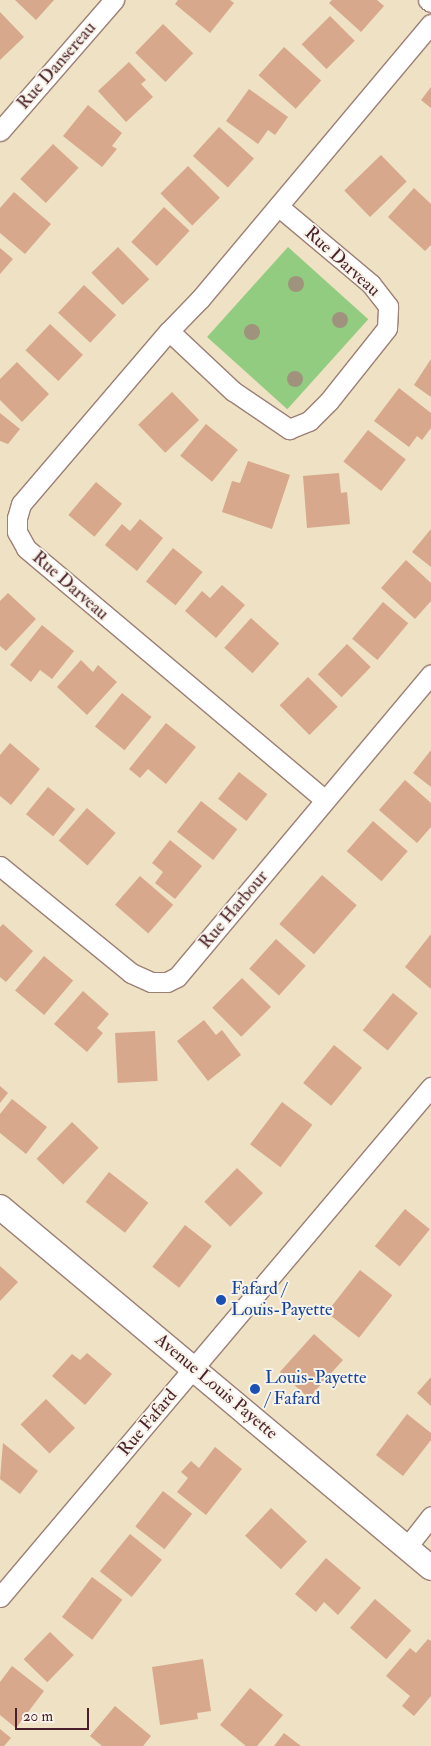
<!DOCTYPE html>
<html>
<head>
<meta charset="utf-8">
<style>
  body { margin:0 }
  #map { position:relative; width:431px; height:1746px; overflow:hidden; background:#efe1c3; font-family:"IM FELL Double Pica",serif }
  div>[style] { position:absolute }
  .green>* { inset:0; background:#92cc81; transform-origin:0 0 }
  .building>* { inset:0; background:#d7a88b; transform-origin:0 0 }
  .roads { filter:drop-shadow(1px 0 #9c8077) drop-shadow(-1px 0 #9c8077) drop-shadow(0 1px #9c8077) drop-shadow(0 -1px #9c8077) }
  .minor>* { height:19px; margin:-9.5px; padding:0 9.5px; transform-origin:9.5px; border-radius:9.5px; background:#fff }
  .tertiary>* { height:24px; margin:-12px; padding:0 12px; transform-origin:12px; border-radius:12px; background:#fff }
  .trees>* { width:16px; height:16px; margin:-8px; border-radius:50%; background:#a0937e }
  .dots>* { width:14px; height:14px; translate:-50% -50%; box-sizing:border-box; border:2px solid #f7f3e8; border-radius:50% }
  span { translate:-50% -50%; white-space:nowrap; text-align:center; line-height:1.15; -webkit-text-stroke:4px #f7f3e8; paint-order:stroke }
  .street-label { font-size:18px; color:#4a1f2b }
  .transit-label { font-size:18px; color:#164399 }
  .left { translate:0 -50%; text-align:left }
  .scale { position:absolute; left:15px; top:1708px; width:74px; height:22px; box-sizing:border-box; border:2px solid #4a1f2b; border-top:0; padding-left:6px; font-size:15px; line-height:18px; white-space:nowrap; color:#4a1f2b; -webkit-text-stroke:4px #f7f3e8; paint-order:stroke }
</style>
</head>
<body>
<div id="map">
  <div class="green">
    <i style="left:288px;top:247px;width:108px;height:121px;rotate:42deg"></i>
  </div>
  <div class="building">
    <i style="clip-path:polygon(15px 0,54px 0,36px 20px)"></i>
    <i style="clip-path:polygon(178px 0,230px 0,234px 3px,210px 33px,175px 4px)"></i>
    <i style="clip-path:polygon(332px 0,377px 0,384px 6px,361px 32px,329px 3px)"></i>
    <i style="clip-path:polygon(0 12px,24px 37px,0 60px)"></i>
    <i style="left:330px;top:16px;width:35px;height:40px;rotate:45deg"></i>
    <i style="left:163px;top:24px;width:42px;height:40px;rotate:44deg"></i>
    <i style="left:284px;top:47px;width:50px;height:38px;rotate:42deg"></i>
    <i style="clip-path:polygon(129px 62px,146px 80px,141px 84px,153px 97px,126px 122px,98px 91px)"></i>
    <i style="clip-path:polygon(431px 87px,431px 108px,421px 100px)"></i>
    <i style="clip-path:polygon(249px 89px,288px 117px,275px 135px,268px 130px,258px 144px,226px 121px)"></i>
    <i style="clip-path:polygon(88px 105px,122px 133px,112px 146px,117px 149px,102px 167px,63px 136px)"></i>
    <i style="left:219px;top:127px;width:47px;height:39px;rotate:42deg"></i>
    <i style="left:53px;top:144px;width:35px;height:48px;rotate:43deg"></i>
    <i style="left:381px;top:155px;width:37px;height:51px;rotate:46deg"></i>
    <i style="left:188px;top:166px;width:45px;height:39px;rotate:45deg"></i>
    <i style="clip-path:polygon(414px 188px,431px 204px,431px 245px,425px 251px,388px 217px)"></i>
    <i style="clip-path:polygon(14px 192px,51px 224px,25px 254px,0 233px,0 208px)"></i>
    <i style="left:164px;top:207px;width:35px;height:48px;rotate:43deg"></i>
    <i style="left:118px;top:247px;width:45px;height:37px;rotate:46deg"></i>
    <i style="clip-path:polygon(0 248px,13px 259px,0 274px)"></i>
    <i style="left:84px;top:285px;width:44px;height:38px;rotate:43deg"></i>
    <i style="left:50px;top:324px;width:45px;height:36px;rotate:43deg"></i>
    <i style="clip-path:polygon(431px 359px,431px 397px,414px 385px)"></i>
    <i style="clip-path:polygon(17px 362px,49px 394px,22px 422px,0 400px,0 379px)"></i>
    <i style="clip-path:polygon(399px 388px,431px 413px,431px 428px,422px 440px,417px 436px,409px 447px,374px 421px)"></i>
    <i style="left:172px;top:392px;width:39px;height:47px;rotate:46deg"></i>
    <i style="clip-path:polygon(0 413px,20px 429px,8px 444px,0 441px)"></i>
    <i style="left:206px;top:424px;width:41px;height:41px;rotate:39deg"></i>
    <i style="left:368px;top:430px;width:48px;height:40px;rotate:38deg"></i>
    <i style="clip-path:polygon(248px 461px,290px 475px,272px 529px,222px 512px,232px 481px,240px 483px)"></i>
    <i style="clip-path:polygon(339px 473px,341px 493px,347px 492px,350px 524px,307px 528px,303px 476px)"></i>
    <i style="left:96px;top:482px;width:34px;height:43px;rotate:40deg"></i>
    <i style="clip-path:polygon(140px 519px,163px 538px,137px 571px,105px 545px,122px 524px,130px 531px)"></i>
    <i style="clip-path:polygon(431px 529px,431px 567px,412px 552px)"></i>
    <i style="left:173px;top:548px;width:38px;height:43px;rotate:39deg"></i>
    <i style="clip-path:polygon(406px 560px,431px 583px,431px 601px,415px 619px,381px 588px)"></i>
    <i style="clip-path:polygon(222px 585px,245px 605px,216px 638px,185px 611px,202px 591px,210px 598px)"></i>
    <i style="clip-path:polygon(8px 593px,36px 619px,6px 651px,0 646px,0 601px)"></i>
    <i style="left:383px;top:602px;width:33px;height:48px;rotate:40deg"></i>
    <i style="left:251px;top:618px;width:38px;height:40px;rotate:42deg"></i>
    <i style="clip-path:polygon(42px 625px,74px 651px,52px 679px,40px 670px,31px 682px,10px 665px)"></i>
    <i style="left:347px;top:644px;width:33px;height:42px;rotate:44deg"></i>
    <i style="clip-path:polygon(81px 660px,93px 672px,98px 665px,117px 682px,87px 715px,57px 687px)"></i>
    <i style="left:308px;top:677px;width:42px;height:40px;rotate:45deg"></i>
    <i style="left:122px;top:693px;width:38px;height:43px;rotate:39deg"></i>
    <i style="clip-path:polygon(166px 723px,196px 747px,166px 784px,148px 769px,140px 778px,129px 769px)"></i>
    <i style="clip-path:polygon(10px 743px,40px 769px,11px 805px,0 796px,0 755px)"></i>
    <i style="clip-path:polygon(431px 750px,431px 787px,413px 773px)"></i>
    <i style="left:239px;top:772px;width:36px;height:34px;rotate:38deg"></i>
    <i style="clip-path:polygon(405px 780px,431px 803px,431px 827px,417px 843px,379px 810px)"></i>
    <i style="left:48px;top:787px;width:35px;height:35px;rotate:39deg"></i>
    <i style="left:201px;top:801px;width:46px;height:39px;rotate:38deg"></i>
    <i style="left:87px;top:808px;width:38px;height:43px;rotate:41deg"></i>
    <i style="left:373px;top:821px;width:46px;height:40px;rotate:41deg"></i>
    <i style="clip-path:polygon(170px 840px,202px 866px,175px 899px,155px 883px,163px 872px,152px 863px)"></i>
    <i style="left:322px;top:875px;width:46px;height:65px;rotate:41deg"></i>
    <i style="left:140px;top:876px;width:44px;height:38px;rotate:41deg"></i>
    <i style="clip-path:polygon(3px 924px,33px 951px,6px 982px,0 977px,0 927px)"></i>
    <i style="clip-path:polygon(431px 934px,431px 989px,405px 967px)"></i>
    <i style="left:276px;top:939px;width:40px;height:40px;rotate:42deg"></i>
    <i style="left:44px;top:956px;width:38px;height:45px;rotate:40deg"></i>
    <i style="left:242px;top:978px;width:41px;height:42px;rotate:45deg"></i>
    <i style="clip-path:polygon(83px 991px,109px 1014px,97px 1028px,103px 1033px,87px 1052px,54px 1024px)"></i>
    <i style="left:393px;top:993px;width:32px;height:48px;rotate:39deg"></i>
    <i style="clip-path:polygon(204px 1020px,216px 1035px,222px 1030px,241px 1055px,208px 1081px,177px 1041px)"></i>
    <i style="left:155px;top:1031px;width:50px;height:40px;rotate:87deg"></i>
    <i style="left:334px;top:1045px;width:36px;height:49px;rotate:39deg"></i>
    <i style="clip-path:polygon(0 1086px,8px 1093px,0 1103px)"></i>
    <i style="clip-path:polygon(12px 1099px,47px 1127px,26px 1154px,0 1133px,0 1114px)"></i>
    <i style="left:282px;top:1102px;width:38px;height:53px;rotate:37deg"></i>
    <i style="left:72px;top:1122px;width:37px;height:51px;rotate:44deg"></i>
    <i style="left:237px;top:1168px;width:36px;height:47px;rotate:44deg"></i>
    <i style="left:109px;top:1172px;width:50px;height:38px;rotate:38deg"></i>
    <i style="left:405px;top:1209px;width:32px;height:48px;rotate:39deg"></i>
    <i style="left:185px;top:1225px;width:34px;height:53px;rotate:38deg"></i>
    <i style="clip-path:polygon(0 1266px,18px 1282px,0 1301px)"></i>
    <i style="left:360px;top:1270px;width:41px;height:54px;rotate:38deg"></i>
    <i style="left:314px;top:1334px;width:39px;height:51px;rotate:42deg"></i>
    <i style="clip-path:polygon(87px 1353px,112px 1374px,85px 1405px,52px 1376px,72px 1354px,80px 1360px)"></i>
    <i style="clip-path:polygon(431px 1377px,431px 1406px,417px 1393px)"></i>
    <i style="left:46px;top:1399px;width:41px;height:36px;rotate:45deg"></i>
    <i style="clip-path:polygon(407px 1414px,431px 1433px,431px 1440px,403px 1476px,376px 1455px)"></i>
    <i style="clip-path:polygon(3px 1443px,38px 1471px,20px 1494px,0 1479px)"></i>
    <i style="clip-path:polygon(215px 1447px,242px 1469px,206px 1515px,177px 1492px,188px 1478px,181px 1472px,191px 1461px,199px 1468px)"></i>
    <i style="left:163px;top:1491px;width:37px;height:45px;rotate:38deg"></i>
    <i style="left:271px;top:1508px;width:49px;height:38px;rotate:43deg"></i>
    <i style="left:130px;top:1534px;width:41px;height:48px;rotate:39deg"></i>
    <i style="clip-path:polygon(326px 1558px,361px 1588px,338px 1615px,324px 1602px,316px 1612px,295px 1594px)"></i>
    <i style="left:92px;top:1577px;width:38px;height:50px;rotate:37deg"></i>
    <i style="left:375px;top:1599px;width:48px;height:38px;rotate:41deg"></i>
    <i style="left:50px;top:1632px;width:33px;height:38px;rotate:44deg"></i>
    <i style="clip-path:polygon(428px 1639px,431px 1641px,431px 1696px,414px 1716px,402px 1706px,410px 1696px,386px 1676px,410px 1648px,416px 1653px)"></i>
    <i style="clip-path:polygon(203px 1659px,211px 1711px,197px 1713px,198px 1719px,160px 1725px,152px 1667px)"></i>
    <i style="clip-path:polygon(12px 1666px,44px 1691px,16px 1728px,0 1715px,0 1682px)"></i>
    <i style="clip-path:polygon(250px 1688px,283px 1715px,257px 1746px,246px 1746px,220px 1725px)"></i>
    <i style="clip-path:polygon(115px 1706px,151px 1736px,143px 1746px,102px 1746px,90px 1736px)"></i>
    <i style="clip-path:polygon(0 1729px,11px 1738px,4px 1746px,0 1746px)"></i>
    <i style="clip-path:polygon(284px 1733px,301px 1746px,274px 1746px)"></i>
  </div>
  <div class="roads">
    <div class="minor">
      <i style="left:428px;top:0;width:4px;rotate:34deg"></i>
      <i style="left:0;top:131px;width:174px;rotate:-49deg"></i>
      <i style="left:169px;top:331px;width:88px;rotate:43.2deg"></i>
      <i style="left:233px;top:391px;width:68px;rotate:34.2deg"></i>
      <i style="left:289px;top:429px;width:22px;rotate:-22deg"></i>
      <i style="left:309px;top:421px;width:28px;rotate:-45deg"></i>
      <i style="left:329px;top:401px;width:93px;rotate:-51.5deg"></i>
      <i style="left:387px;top:328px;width:22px;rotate:-87deg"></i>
      <i style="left:388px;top:306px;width:28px;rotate:-128deg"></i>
      <i style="left:371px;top:284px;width:121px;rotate:-140deg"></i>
      <i style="left:325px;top:800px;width:391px;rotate:-139.9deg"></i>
      <i style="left:26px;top:548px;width:18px;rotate:-119deg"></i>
      <i style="left:17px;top:532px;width:14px;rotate:-90deg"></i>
      <i style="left:17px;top:518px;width:15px;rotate:-74deg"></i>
      <i style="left:21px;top:504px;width:228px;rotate:-49.5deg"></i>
      <i style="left:169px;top:331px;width:45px;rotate:-45.9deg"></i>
      <i style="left:200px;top:299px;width:359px;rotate:-50deg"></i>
      <i style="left:0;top:866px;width:169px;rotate:39.2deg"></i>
      <i style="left:131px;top:973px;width:22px;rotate:24deg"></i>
      <i style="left:151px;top:982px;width:16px"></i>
      <i style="left:167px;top:982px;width:11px;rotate:-27deg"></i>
      <i style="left:177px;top:977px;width:395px;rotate:-50deg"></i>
      <i style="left:407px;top:1547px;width:39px;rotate:-52deg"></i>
      <i style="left:0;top:1597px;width:668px;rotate:-49.8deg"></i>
    </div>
    <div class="tertiary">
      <i style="left:0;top:1207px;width:562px;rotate:39.95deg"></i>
    </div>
  </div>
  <div class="trees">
    <i style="left:296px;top:284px"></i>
    <i style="left:340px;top:320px"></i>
    <i style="left:252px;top:332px"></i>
    <i style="left:295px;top:379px"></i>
  </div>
  <div class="dots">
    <i style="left:221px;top:1300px;background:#1a4fb4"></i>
    <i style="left:255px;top:1389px;background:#1a4fb4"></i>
  </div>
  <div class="street-label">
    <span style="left:57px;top:66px;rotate:-49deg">Rue Dansereau</span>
    <span style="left:342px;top:262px;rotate:42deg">Rue Darveau</span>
    <span style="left:70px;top:586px;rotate:41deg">Rue Darveau</span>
    <span style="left:234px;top:910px;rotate:-50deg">Rue Harbour</span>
    <span style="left:216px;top:1387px;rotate:40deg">Avenue Louis Payette</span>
    <span style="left:148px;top:1423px;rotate:-50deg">Rue Fafard</span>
  </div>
  <div class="transit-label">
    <span class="left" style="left:231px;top:1300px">Fafard /<br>Louis-Payette</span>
    <span class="left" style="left:265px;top:1389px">Louis-Payette<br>/ Fafard</span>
  </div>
  <div class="scale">20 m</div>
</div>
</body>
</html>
